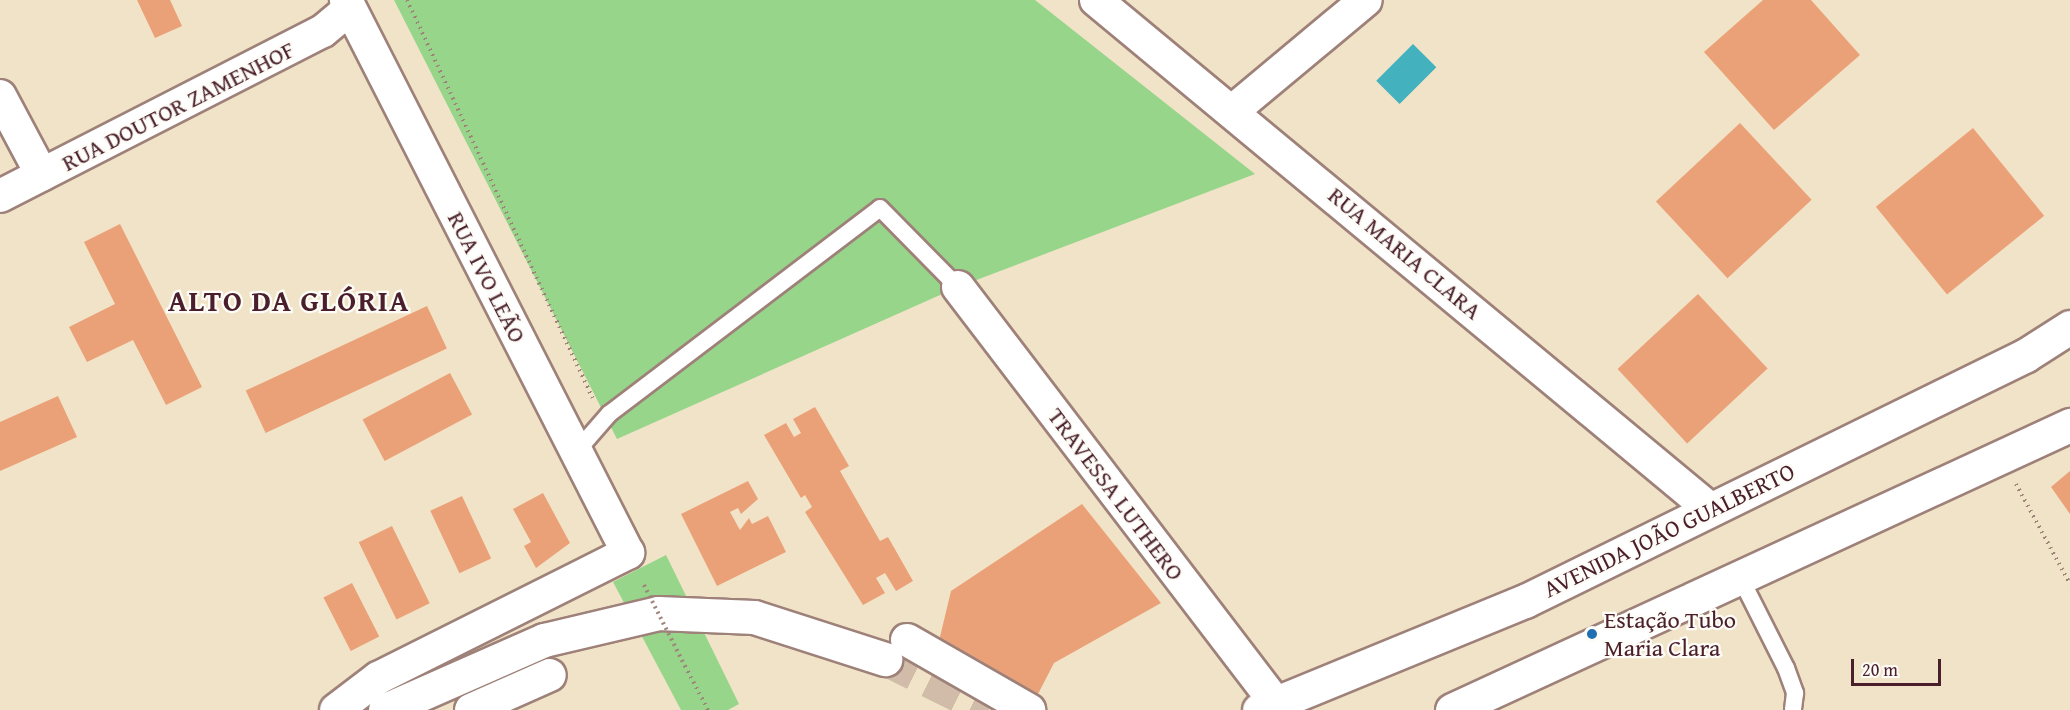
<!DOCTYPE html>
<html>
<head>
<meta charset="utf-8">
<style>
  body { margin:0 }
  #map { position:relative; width:2070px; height:710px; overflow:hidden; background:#f1e3c7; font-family:"Gentium Book Plus",serif }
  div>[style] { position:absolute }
  .green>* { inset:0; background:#97d58a }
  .water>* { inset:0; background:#43b2be; transform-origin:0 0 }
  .building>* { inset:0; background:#eba178; transform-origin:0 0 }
  .primary-tunnel>* { height:33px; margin-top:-16.5px; transform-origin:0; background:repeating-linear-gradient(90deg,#d0bca8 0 33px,transparent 0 49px) }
  .path>* { height:4px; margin-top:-2px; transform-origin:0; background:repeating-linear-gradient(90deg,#9e8179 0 1.5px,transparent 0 6px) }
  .roads { filter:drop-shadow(2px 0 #9e8179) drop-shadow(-2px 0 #9e8179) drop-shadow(0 2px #9e8179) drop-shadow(0 -2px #9e8179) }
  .service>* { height:16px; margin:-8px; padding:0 8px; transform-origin:8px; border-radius:8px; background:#fff }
  .minor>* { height:32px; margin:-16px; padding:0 16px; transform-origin:16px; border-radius:16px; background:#fff }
  .tertiary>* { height:33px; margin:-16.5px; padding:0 16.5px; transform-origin:16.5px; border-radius:16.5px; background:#fff }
  .primary>* { height:33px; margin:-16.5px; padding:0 16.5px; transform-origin:16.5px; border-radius:16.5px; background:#fff }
  .path-bridge>* { height:4px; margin-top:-2px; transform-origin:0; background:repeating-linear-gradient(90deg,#9e8179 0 1.5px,transparent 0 6px) }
  .dots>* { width:16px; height:16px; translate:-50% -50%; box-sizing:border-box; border:3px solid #fdfcf7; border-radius:50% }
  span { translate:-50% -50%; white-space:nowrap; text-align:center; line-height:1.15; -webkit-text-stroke:4.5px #fdfcf7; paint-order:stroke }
  .street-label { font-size:24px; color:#4a1f2b }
  .poi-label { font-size:24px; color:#4a1f2b }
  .left { translate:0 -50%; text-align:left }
  .district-label { font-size:30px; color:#4a1f2b; font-weight:700; letter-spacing:1.5px }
  .scale { position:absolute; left:1851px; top:659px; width:90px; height:27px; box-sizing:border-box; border:3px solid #4a1f2b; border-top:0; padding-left:8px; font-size:18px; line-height:21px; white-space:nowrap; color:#4a1f2b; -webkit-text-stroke:4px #fdfcf7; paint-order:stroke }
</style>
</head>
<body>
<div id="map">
  <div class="green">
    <i style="clip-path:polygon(394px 0,1035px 0,1255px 174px,958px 287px,617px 439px)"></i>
    <i style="clip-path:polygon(666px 555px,739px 704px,728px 710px,681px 710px,613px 582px)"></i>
  </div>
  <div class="water">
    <i style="left:1413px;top:44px;width:33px;height:52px;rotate:45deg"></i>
  </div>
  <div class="building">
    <i style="clip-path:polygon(137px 0,170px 0,182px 26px,155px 38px)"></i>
    <i style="clip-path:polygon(1763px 0,1811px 0,1860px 55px,1774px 130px,1704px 52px)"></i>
    <i style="left:1740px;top:123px;width:105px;height:115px;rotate:47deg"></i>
    <i style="left:1973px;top:128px;width:113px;height:125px;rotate:51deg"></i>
    <i style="clip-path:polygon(120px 224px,202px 387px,166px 405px,133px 340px,87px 362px,69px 327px,115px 304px,84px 242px)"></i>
    <i style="left:1698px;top:294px;width:102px;height:110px;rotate:47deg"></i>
    <i style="left:427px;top:306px;width:47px;height:200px;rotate:65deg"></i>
    <i style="left:450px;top:373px;width:47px;height:99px;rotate:62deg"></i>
    <i style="clip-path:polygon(58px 396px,77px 437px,0 471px,0 422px)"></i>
    <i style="clip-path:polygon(815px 407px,849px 466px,840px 471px,880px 541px,888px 537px,913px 581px,896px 591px,885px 573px,876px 578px,885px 593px,863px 605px,805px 512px,812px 507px,805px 495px,801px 498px,764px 435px,786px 423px,794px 437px,801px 433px,793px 419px)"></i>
    <i style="clip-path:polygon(2070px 471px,2070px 514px,2051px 487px)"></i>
    <i style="clip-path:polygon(748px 481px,758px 499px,741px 514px,738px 508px,730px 512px,740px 530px,749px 518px,752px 524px,768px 516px,786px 552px,717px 586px,681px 514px)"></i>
    <i style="clip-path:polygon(543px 493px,570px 543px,536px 568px,524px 546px,531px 542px,513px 509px)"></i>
    <i style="left:462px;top:496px;width:69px;height:35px;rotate:65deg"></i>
    <i style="clip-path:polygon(1082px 504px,1161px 603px,1054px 663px,1038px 694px,939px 641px,951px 591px)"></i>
    <i style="left:392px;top:526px;width:86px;height:37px;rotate:64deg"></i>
    <i style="left:352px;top:583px;width:60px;height:32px;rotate:63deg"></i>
  </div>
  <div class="primary-tunnel">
    <i style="left:885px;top:659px;width:115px;rotate:26.3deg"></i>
  </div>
  <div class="path">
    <i style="left:407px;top:0;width:439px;rotate:65deg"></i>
    <i style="left:2016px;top:484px;width:114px;rotate:61.6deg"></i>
    <i style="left:685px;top:666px;width:50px;rotate:62.4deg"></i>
  </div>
  <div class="roads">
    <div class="service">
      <i style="left:576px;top:452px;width:50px;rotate:-49deg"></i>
      <i style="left:609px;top:414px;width:340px;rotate:-37.2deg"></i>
      <i style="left:880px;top:208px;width:111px;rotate:45.4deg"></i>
      <i style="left:1740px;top:577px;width:102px;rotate:63.2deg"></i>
      <i style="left:1786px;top:668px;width:27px;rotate:70deg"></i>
      <i style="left:1795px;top:693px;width:17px;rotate:97deg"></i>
    </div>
    <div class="minor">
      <i style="left:1096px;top:0;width:798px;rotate:39.66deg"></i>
      <i style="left:0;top:96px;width:89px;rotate:62deg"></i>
      <i style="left:1235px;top:109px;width:170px;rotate:-39.8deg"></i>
      <i style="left:0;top:196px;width:363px;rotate:-27.1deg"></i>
      <i style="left:323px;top:31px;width:35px;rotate:-40deg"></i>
      <i style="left:958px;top:287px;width:522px;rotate:52.63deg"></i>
      <i style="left:907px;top:640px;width:141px;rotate:29.8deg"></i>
      <i style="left:336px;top:710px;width:53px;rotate:-37.3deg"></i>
      <i style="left:378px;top:678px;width:280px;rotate:-26.6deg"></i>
      <i style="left:628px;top:553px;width:621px;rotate:-117.02deg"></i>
      <i style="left:471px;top:710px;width:86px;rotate:-23.9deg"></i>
    </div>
    <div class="tertiary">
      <i style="left:1259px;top:710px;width:287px;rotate:-22.3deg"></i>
      <i style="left:1525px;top:601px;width:558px;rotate:-26.15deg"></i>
      <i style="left:2026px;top:355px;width:52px;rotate:-32.5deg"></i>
      <i style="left:1452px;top:710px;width:681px;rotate:-24.76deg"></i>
    </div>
    <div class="primary">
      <i style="left:385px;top:710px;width:174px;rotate:-23.8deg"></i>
      <i style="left:544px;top:640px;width:117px;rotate:-13.3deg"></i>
      <i style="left:658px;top:613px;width:96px;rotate:2.4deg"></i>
      <i style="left:754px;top:617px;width:138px;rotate:17.8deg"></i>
    </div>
  </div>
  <div class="path-bridge">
    <i style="left:644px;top:585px;width:91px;rotate:63.2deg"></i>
  </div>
  <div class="dots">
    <i style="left:1592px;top:634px;background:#1f6fb2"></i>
  </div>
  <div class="street-label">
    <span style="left:178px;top:106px;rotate:-27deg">RUA DOUTOR ZAMENHOF</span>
    <span style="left:1405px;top:253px;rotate:40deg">RUA MARIA CLARA</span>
    <span style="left:487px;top:277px;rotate:63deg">RUA IVO LEÃO</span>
    <span style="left:1116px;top:494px;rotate:53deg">TRAVESSA LUTHERO</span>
    <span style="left:1669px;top:530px;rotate:-26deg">AVENIDA JOÃO GUALBERTO</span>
  </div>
  <div class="poi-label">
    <span class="left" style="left:1604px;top:634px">Estação Tubo<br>Maria Clara</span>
  </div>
  <div class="district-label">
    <span style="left:289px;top:300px">ALTO DA GLÓRIA</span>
  </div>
  <div class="scale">20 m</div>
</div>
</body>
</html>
